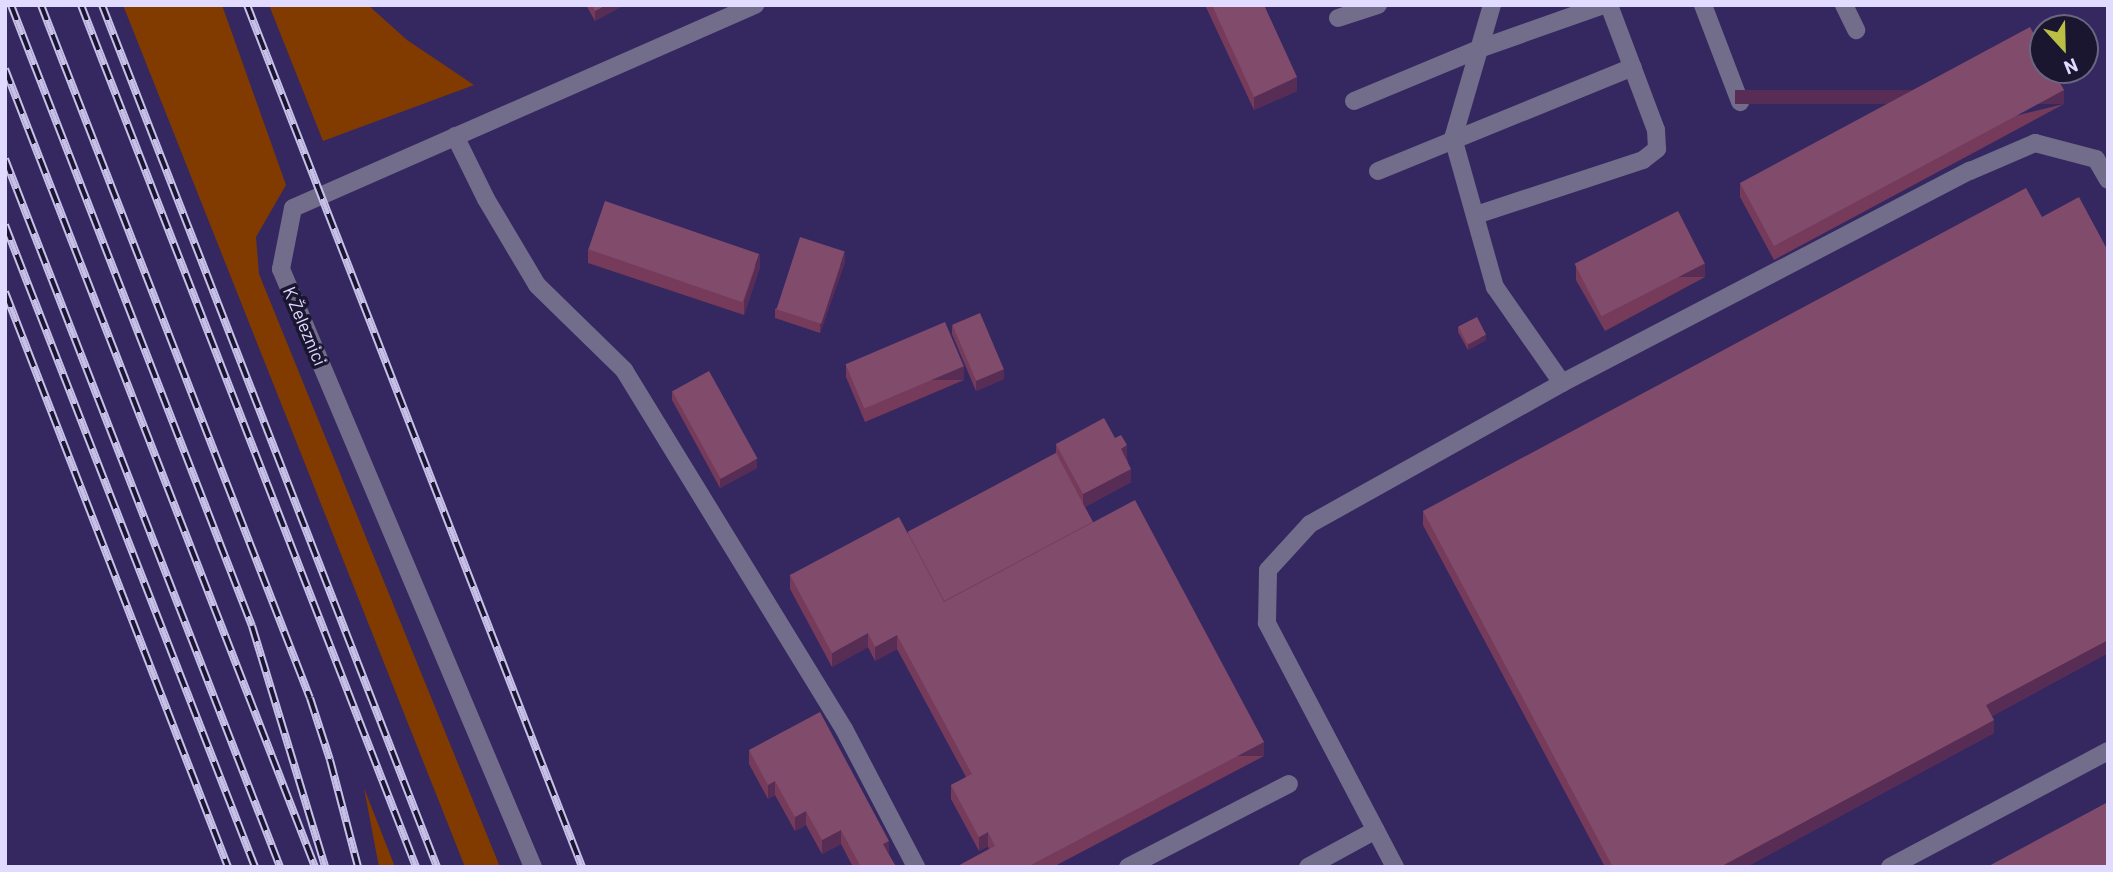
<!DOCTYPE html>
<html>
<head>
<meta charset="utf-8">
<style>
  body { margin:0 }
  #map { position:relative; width:2113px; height:872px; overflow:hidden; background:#352760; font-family:Barlow,sans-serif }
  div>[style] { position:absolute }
  .green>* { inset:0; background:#813b00 }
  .minor>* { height:18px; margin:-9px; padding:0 9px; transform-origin:9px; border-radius:9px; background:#716d8a }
  .rail>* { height:8px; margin-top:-4px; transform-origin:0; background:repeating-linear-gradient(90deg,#1b162f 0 16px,#c7c1e8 0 32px); box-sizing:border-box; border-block:2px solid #c7c1e8 }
  .wall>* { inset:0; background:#763b5a }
  .shaded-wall>* { inset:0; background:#572c55; transform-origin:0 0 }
  .building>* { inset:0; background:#814c6c; transform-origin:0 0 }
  span { translate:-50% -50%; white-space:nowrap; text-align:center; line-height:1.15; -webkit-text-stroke:7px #1b162f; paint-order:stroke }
  .street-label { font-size:18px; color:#e0dbff }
  .frame { position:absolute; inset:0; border:7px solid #e0dbff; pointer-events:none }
  .north { position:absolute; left:2029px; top:14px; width:70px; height:70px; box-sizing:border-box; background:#1b162f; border:2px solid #6a6582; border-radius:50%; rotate:158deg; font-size:19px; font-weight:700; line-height:28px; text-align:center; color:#e0dbff }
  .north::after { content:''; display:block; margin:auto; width:24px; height:32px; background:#bbc044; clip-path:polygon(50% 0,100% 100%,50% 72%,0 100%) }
</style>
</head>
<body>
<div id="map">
  <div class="green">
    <i style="clip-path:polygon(123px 5px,222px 5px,286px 185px,256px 237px,259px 274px,500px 867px,465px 867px)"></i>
    <i style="clip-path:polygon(269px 5px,368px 5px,407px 40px,474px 85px,323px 141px)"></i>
    <i style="clip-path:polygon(364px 788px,395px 867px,379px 867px)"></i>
  </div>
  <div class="minor">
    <i style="left:1492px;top:5px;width:139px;rotate:106.3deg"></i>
    <i style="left:1453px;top:138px;width:155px;rotate:74.3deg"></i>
    <i style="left:1495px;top:287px;width:117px;rotate:55.1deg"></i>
    <i style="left:1703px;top:5px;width:104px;rotate:69.1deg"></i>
    <i style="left:1844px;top:5px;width:28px;rotate:64deg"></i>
    <i style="left:1338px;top:18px;width:42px;rotate:-18deg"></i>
    <i style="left:1354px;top:101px;width:135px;rotate:-22.6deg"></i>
    <i style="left:1479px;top:49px;width:132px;rotate:-19.5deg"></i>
    <i style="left:455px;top:136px;width:70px;rotate:63.8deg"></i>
    <i style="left:486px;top:199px;width:100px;rotate:59.3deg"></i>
    <i style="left:537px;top:285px;width:122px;rotate:44.3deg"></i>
    <i style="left:624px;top:370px;width:421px;rotate:58.5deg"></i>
    <i style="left:844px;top:729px;width:156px;rotate:62.4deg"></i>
    <i style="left:1378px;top:171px;width:275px;rotate:-22.2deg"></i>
    <i style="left:1476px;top:215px;width:176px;rotate:-18.2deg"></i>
    <i style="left:1643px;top:160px;width:18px;rotate:-38deg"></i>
    <i style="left:1657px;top:149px;width:19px;rotate:-93deg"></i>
    <i style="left:1656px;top:130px;width:134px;rotate:-110.6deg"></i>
    <i style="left:533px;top:867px;width:649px;rotate:-112.85deg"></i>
    <i style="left:281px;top:269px;width:62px;rotate:-78.9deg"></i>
    <i style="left:293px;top:208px;width:505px;rotate:-23.72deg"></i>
    <i style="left:1128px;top:867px;width:181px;rotate:-27.3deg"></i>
    <i style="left:1308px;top:867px;width:77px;rotate:-28.6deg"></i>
    <i style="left:1395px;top:867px;width:276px;rotate:-117.7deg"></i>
    <i style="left:1267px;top:623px;width:53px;rotate:-88.9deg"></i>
    <i style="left:1268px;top:570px;width:62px;rotate:-47.6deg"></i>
    <i style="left:1310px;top:524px;width:289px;rotate:-29.2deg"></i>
    <i style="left:1562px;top:383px;width:460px;rotate:-27.5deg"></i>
    <i style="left:1970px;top:171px;width:71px;rotate:-23.3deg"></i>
    <i style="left:2035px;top:143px;width:63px;rotate:14.7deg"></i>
    <i style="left:2096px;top:159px;width:24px;rotate:60deg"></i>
    <i style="left:1890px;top:867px;width:247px;rotate:-28deg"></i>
  </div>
  <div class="rail">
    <i style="left:11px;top:5px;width:666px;rotate:68.79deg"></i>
    <i style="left:252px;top:626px;width:252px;rotate:73.1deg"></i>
    <i style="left:41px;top:5px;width:743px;rotate:68.79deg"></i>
    <i style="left:310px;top:698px;width:65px;rotate:72.1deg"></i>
    <i style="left:330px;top:760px;width:111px;rotate:75.3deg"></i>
    <i style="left:81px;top:5px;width:925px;rotate:68.76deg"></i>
    <i style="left:102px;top:5px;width:925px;rotate:68.76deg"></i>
    <i style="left:247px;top:5px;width:925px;rotate:68.76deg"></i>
    <i style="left:5px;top:69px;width:856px;rotate:68.77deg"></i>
    <i style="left:5px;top:159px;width:760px;rotate:68.77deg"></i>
    <i style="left:5px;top:225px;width:689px;rotate:68.72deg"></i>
    <i style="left:5px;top:292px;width:617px;rotate:68.8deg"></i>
  </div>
  <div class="wall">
    <i style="clip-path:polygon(586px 5px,624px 5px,595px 21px)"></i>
    <i style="clip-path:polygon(1205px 5px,1264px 5px,1297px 91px,1254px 110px)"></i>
    <i style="clip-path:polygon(2064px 104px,1774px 260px,1740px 197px,1740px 183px)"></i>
    <i style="clip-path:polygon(588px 249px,760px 267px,744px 315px,588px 263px)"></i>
    <i style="clip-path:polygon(2108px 251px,2108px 653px,1992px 716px,1994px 733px,1746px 867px,1605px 867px,1423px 525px,1423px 511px)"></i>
    <i style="clip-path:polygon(845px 262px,820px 333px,775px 318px,775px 309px)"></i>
    <i style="clip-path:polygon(1576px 266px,1705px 277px,1605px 331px,1576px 280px)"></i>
    <i style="clip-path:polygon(952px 325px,1004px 379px,976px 391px,952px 334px)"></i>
    <i style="clip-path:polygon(1458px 327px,1486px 340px,1468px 350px,1458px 332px)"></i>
    <i style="clip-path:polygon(846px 364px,964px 380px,865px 422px,846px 377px)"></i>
    <i style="clip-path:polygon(672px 391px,757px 468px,720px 488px,672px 400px)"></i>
    <i style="clip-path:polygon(1056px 444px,1127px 459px,1131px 482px,1085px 507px,1093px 522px,1264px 756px,1053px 867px,956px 867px,989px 849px,988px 846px,979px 851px,951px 799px,951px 785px,966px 777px,897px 649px,875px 661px,868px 647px,832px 667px,790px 589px,790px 575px,908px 533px,1056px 453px)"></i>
    <i style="clip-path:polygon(749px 750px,889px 855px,896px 867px,853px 867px,841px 844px,822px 854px,806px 825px,795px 831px,775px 795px,768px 799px,749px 764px)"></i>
  </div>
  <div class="shaded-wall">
    <i style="clip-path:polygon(606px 5px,624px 5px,595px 21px,595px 11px)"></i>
    <i style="clip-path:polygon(1297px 77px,1297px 91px,1254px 110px,1254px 97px)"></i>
    <i style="left:2064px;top:90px;width:14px;height:329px;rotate:90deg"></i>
    <i style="clip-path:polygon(845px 252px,845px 262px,820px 333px,820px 324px)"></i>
    <i style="clip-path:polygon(760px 253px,760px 267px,744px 315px,744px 301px)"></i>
    <i style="left:1705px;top:263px;width:14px;height:114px;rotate:90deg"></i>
    <i style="clip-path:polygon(1486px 335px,1486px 340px,1468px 350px,1468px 345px)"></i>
    <i style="left:964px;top:366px;width:14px;height:108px;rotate:90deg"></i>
    <i style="clip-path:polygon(1004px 369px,1004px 379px,976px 391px,976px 381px)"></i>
    <i style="clip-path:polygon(1127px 445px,1127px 459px,1121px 463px,1121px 449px)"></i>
    <i style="clip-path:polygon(757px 459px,757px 468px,720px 488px,720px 479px)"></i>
    <i style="clip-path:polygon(1131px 469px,1131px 482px,1083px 508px,1083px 494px)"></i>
    <i style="clip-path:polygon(868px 633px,868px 647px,832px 667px,832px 653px)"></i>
    <i style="clip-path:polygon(897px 635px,897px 649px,875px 661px,875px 647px)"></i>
    <i style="clip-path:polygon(2108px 640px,2108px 653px,1986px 719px,1986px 705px)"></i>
    <i style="clip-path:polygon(1994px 720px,1994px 733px,1746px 867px,1720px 867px)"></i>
    <i style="left:1264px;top:742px;width:14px;height:268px;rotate:90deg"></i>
    <i style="clip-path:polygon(775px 781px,775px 795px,768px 799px,768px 785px)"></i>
    <i style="clip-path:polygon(806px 811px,806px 825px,795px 831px,795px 817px)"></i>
    <i style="clip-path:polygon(841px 830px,841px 844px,822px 854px,822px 840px)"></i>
    <i style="clip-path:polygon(988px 832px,988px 846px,979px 851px,979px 837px)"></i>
    <i style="clip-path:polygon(889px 841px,889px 855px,883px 844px)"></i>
  </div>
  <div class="building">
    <i style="clip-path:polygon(592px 5px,606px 5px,595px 11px)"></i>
    <i style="clip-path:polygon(1212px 5px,1264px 5px,1297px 77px,1254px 97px)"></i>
    <i style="clip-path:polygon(2030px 27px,2043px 51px,2043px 70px,2053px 70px,2064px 90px,1774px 246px,1740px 183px)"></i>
    <i style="clip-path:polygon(2026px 188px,2042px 217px,2079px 197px,2108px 251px,2108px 640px,1986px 705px,1994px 720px,1720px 867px,1613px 867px,1423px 511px)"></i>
    <i style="left:605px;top:201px;width:163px;height:51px;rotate:19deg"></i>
    <i style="left:1678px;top:211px;width:59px;height:116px;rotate:63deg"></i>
    <i style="left:800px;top:237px;width:47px;height:76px;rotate:18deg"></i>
    <i style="left:980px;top:313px;width:61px;height:30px;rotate:67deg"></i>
    <i style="left:1477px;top:317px;width:20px;height:21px;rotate:63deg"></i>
    <i style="left:945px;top:322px;width:48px;height:108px;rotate:67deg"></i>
    <i style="left:709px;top:371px;width:100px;height:42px;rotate:61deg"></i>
    <i style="clip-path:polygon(1104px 418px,1115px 438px,1121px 435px,1127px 445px,1121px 449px,1131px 469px,1083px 494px,1056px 444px)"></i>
    <i style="left:1056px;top:453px;width:78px;height:168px;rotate:62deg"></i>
    <i style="clip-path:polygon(1135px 500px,1264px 742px,1027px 867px,956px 867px,995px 846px,988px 832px,979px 837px,951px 785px,972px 774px,897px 635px,875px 647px,868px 633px,832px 653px,790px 575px,899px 517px,944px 602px)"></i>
    <i style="clip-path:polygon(820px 712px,889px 841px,883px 844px,896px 867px,861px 867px,841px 830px,822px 840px,806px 811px,795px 817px,775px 781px,768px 785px,749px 750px)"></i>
    <i style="clip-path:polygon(2108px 802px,2108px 867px,1987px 867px)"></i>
  </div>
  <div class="street-label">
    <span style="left:305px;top:326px;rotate:67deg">K Železnici</span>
  </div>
  <div class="frame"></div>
  <div class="north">N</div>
</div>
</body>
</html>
